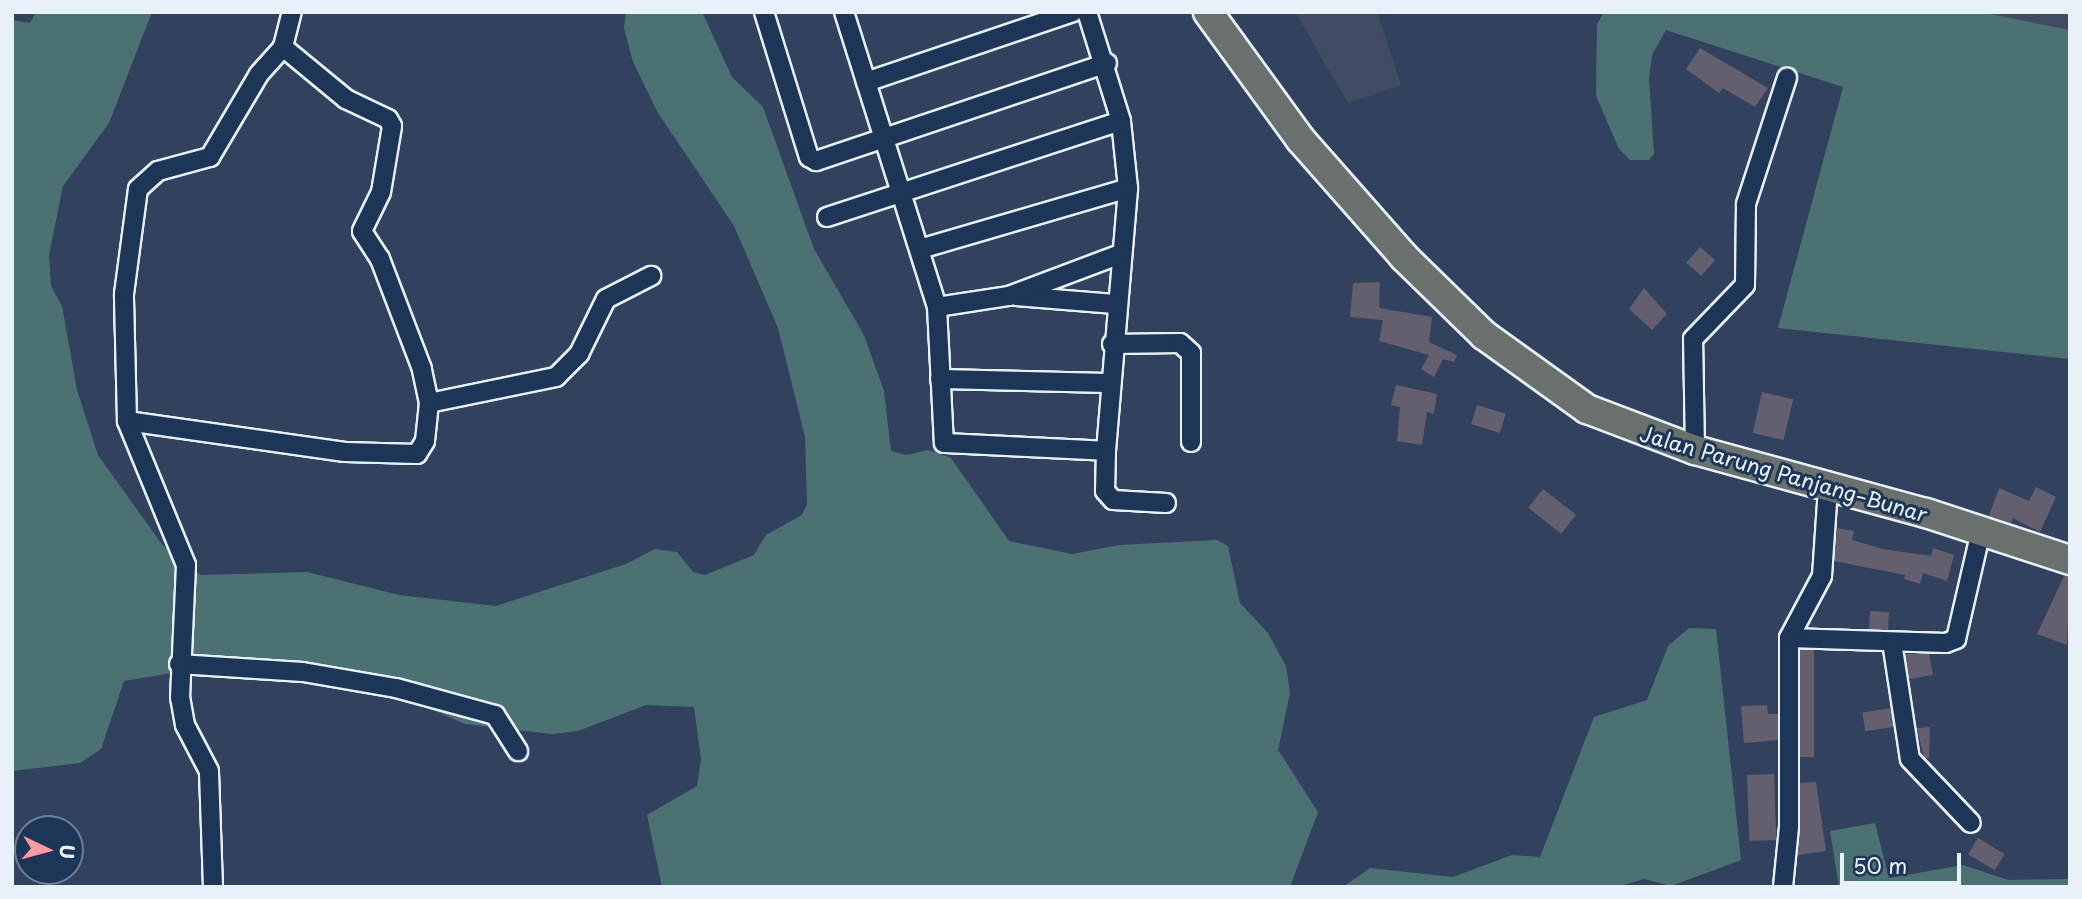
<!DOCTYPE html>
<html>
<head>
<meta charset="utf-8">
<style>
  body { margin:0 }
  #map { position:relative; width:2082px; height:899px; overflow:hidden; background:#32425e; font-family:"Playpen Sans",sans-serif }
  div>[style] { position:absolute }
  .built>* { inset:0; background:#414b63 }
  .green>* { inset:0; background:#4c7173 }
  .building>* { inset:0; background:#635f6e; transform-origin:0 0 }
  .roads { filter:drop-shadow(2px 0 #e8f1f8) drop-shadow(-2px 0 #e8f1f8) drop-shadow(0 2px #e8f1f8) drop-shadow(0 -2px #e8f1f8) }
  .street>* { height:18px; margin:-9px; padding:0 9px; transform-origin:9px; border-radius:9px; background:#1d3557 }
  .primary>* { height:28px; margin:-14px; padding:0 14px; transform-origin:14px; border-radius:14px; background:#6a706d }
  span { translate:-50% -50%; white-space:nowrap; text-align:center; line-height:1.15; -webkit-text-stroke:6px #1d3557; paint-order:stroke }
  .street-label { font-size:21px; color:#e8f1f8 }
  .frame { position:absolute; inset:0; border:14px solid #e8f1f8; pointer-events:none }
  .north { position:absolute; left:14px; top:815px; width:70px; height:70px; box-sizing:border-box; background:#1d3557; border:2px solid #6e8097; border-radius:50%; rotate:95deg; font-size:19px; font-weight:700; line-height:28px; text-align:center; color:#e8f1f8 }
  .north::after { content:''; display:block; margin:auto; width:24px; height:32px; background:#ff9aa2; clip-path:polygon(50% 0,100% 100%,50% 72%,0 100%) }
  .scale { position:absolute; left:1840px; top:853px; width:121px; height:32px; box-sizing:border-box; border:4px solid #e8f1f8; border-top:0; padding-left:9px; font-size:21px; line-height:24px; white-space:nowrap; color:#e8f1f8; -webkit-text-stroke:5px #1d3557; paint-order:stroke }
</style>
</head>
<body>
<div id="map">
  <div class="built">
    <i style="clip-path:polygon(1295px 12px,1377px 12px,1401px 85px,1348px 103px)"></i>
    <i style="clip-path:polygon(1980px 12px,2070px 12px,2070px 30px)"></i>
  </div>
  <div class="green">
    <i style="clip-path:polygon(36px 12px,152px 12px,109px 123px,63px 186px,49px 255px,51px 286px,62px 306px,77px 390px,98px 455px,161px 543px,187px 569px,202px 575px,307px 572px,399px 595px,496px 606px,626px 564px,655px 549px,677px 552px,693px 572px,705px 575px,754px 555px,766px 535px,802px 515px,807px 504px,805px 437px,778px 328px,734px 226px,658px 113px,633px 62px,624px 28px,626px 12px,702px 12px,732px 77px,763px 107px,814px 249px,864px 335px,884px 391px,891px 451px,907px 455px,928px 450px,951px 458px,1009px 541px,1072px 554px,1119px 545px,1217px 540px,1228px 546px,1240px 603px,1268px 633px,1286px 666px,1290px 693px,1278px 750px,1318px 812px,1290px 887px,662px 887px,647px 815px,697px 786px,701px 759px,694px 707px,646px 705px,578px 731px,553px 734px,465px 724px,397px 694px,349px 686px,172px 673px,124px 681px,101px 749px,80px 763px,12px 771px,12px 20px,30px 23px)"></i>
    <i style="clip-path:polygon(1604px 12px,1980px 12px,2070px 30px,2070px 359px,1778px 328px,1843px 87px,1666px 30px,1652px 55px,1649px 79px,1654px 154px,1649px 160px,1630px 160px,1619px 149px,1596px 96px,1597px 24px)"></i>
    <i style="clip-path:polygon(1689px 628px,1716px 629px,1741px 860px,1671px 886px,1644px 879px,1617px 887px,1343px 887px,1370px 868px,1453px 877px,1512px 855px,1540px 857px,1594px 717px,1647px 700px,1668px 646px)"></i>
    <i style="clip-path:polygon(1875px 823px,1889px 878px,1963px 865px,2008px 880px,2070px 879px,2070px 887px,1839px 887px,1830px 831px)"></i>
  </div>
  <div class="building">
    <i style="clip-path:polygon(1700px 48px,1768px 88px,1755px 107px,1723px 88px,1719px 93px,1686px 69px)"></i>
    <i style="left:1700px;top:247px;width:20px;height:21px;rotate:41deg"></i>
    <i style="clip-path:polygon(1380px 282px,1379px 308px,1432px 317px,1429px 342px,1457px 355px,1454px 362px,1443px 359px,1434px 377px,1421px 369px,1429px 355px,1379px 341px,1383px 320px,1350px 317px,1353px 283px)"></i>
    <i style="clip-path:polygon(1644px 288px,1667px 314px,1652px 330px,1629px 309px)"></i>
    <i style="clip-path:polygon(1396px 385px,1437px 394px,1434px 414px,1427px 412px,1422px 445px,1397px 441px,1400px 407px,1391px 405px)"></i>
    <i style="left:1762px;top:392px;width:32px;height:42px;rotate:13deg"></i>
    <i style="left:1477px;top:405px;width:30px;height:20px;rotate:17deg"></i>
    <i style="clip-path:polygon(2036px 487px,2056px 497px,2040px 532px,2013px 518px,2011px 523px,1989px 516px,1999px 488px,2029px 501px)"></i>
    <i style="left:1543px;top:489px;width:42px;height:24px;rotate:38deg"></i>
    <i style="clip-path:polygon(1837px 528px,1854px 531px,1852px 540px,1883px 549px,1931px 556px,1933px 548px,1954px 555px,1947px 581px,1923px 573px,1920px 584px,1904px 579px,1905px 575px,1834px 561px)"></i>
    <i style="clip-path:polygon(2064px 576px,2070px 576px,2067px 645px,2037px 634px)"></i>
    <i style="left:1870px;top:611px;width:19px;height:18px;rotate:3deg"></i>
    <i style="left:1800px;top:650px;width:14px;height:107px"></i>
    <i style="clip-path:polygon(1905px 654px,1929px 654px,1933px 675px,1909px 679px)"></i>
    <i style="clip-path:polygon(1767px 705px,1768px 714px,1778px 714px,1778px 740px,1744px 743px,1741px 706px)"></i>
    <i style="left:1891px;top:708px;width:19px;height:29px;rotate:81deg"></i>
    <i style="clip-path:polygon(1930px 727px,1929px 758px,1924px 758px,1917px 728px)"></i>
    <i style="left:1774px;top:774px;width:66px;height:27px;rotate:88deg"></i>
    <i style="clip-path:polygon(1816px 782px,1826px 851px,1798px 855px,1800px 783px)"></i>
    <i style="left:1978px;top:838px;width:31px;height:19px;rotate:31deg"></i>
  </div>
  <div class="roads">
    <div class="street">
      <i style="left:764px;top:12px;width:152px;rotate:72.8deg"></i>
      <i style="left:809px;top:157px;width:8px;rotate:30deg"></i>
      <i style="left:816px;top:161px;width:307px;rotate:-18.6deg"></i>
      <i style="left:844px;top:12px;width:309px;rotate:72.5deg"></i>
      <i style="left:937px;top:307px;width:136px;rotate:87.1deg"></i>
      <i style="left:944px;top:443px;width:162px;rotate:2.8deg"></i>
      <i style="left:1106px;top:451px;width:264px;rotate:-85.2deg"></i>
      <i style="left:1128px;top:188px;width:67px;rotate:-96deg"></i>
      <i style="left:1121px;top:121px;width:114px;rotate:-107.3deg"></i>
      <i style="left:866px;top:82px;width:219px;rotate:-18.7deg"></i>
      <i style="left:827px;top:217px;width:309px;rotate:-18.1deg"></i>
      <i style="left:920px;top:249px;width:217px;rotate:-16.3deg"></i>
      <i style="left:1016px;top:296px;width:99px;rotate:4.6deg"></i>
      <i style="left:937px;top:307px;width:73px;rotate:-8.7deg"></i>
      <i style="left:1009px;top:296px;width:120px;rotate:-20.6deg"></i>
      <i style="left:1112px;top:344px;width:68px;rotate:-0.8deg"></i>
      <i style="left:1180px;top:343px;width:15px;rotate:42deg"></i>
      <i style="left:1191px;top:353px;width:89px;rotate:90deg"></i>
      <i style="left:940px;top:379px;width:169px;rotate:1.4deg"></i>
      <i style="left:429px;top:403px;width:130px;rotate:-11.6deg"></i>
      <i style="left:556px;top:377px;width:33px;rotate:-45deg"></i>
      <i style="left:579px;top:354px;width:61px;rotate:-63.9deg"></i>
      <i style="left:606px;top:299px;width:51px;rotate:-27.1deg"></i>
      <i style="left:127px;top:421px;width:220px;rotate:8.1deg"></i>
      <i style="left:345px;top:452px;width:72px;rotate:1.6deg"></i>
      <i style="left:417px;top:454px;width:15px;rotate:-58deg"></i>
      <i style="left:425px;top:441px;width:38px;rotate:-84deg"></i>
      <i style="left:429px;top:403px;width:35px;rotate:-102deg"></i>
      <i style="left:422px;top:369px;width:118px;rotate:-110.9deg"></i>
      <i style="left:380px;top:259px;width:33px;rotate:-123deg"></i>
      <i style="left:362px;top:231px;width:43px;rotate:-64deg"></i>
      <i style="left:381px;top:192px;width:67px;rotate:-80.5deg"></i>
      <i style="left:392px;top:126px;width:8px;rotate:-120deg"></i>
      <i style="left:388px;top:119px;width:47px;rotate:-154.5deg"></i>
      <i style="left:346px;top:99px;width:82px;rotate:-140.5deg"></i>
      <i style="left:1695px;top:450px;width:111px;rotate:-91deg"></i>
      <i style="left:1693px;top:339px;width:75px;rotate:-46.1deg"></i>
      <i style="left:1745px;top:285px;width:81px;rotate:-89.3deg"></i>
      <i style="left:1746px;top:204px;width:133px;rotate:-72deg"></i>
      <i style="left:1106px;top:451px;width:40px;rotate:91.4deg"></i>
      <i style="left:1105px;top:491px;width:12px;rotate:48deg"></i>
      <i style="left:1113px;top:500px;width:53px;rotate:3.2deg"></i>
      <i style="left:1789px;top:638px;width:157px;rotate:1.8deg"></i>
      <i style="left:1946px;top:643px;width:11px;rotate:-22deg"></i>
      <i style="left:1956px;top:639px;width:107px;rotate:-77deg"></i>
      <i style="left:1892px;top:642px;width:118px;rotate:81.3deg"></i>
      <i style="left:1910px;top:759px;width:88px;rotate:46.4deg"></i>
      <i style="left:179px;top:664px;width:124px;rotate:3.7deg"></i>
      <i style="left:303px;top:672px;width:94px;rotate:9.8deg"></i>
      <i style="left:396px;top:688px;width:103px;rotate:15.3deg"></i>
      <i style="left:495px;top:715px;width:43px;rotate:57.4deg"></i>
      <i style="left:213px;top:887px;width:116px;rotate:-92deg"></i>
      <i style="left:209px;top:771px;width:52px;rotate:-117.6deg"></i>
      <i style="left:185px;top:725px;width:27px;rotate:-100deg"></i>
      <i style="left:180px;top:698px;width:133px;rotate:-87.4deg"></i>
      <i style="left:186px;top:565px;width:156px;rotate:-112.3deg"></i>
      <i style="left:127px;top:421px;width:127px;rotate:-91.4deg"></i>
      <i style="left:124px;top:294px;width:106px;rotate:-82.4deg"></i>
      <i style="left:138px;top:189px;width:27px;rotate:-42deg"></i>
      <i style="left:158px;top:171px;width:54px;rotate:-15.1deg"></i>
      <i style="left:210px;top:157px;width:96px;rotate:-59.4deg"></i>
      <i style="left:259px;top:74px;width:36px;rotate:-48deg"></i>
      <i style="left:283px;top:47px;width:36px;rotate:-76deg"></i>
      <i style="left:1783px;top:887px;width:60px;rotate:-84.3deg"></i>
      <i style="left:1789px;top:827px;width:189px;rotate:-90deg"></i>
      <i style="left:1789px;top:638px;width:70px;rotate:-62deg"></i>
      <i style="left:1822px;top:576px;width:89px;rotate:-86.1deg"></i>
    </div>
    <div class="primary">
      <i style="left:1208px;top:12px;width:158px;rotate:54deg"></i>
      <i style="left:1301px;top:140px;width:156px;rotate:48.6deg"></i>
      <i style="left:1404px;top:257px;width:112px;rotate:44.3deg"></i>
      <i style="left:1484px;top:335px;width:127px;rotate:35.7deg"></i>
      <i style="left:1587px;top:409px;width:116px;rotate:20.8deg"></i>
      <i style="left:1695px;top:450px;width:239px;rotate:15.3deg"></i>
      <i style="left:1926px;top:513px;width:151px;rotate:18.1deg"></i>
    </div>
  </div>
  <div class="street-label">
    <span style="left:1784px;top:473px;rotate:16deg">Jalan Parung Panjang–Bunar</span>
  </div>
  <div class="frame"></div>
  <div class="north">U</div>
  <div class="scale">50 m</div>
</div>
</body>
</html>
